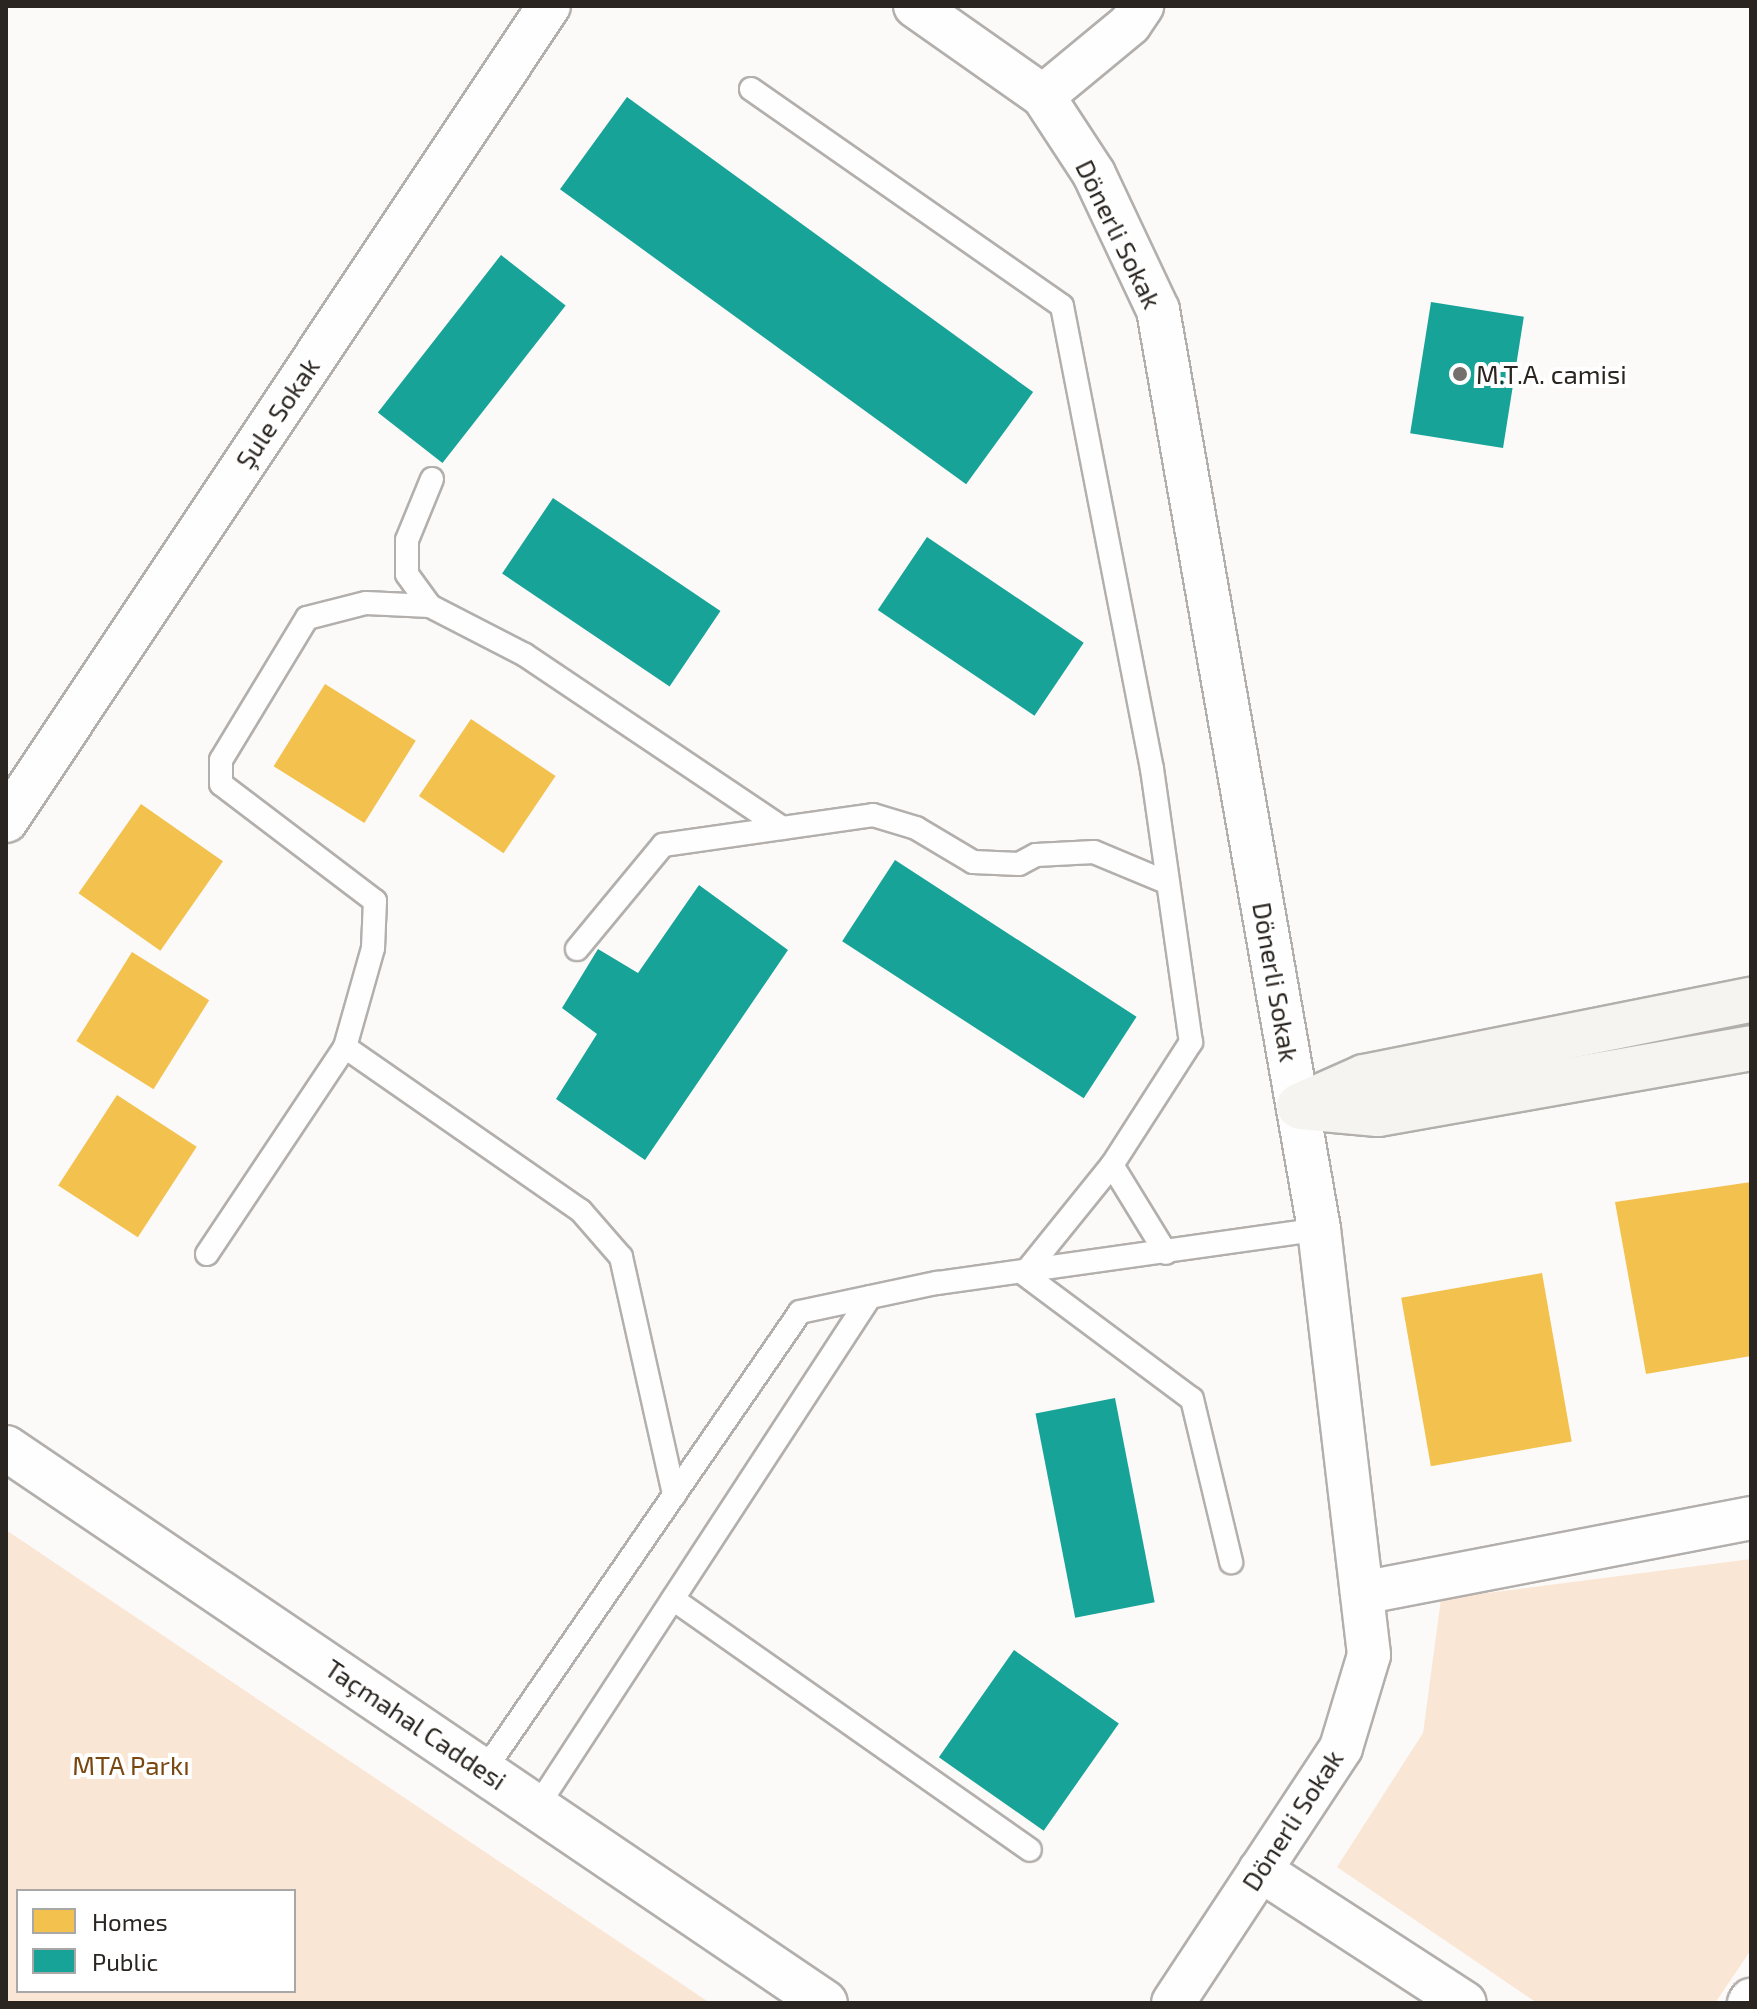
<!DOCTYPE html>
<html>
<head>
<meta charset="utf-8">
<style>
  body { margin:0 }
  #map { position:relative; width:1757px; height:2009px; overflow:hidden; background:#fcfaf8; font-family:"Exo 2",sans-serif }
  div>[style] { position:absolute }
  .green>* { inset:0; background:#fae6d5 }
  .homes>* { inset:0; background:#f2c14e; transform-origin:0 0 }
  .public>* { inset:0; background:#17a398; transform-origin:0 0 }
  .roads { filter:drop-shadow(2px 0 #b3afac) drop-shadow(-2px 0 #b3afac) drop-shadow(0 2px #b3afac) drop-shadow(0 -2px #b3afac) }
  .service>* { height:22px; margin:-11px; padding:0 11px; transform-origin:11px; border-radius:11px; background:#fffefe }
  .minor>* { height:42px; margin:-21px; padding:0 21px; transform-origin:21px; border-radius:21px; background:#fffefe }
  .tertiary>* { height:44px; margin:-22px; padding:0 22px; transform-origin:22px; border-radius:22px; background:#fffefe }
  .secondary>* { height:44px; margin:-22px; padding:0 22px; transform-origin:22px; border-radius:22px; background:#f6f4f1 }
  .dots>* { width:22px; height:22px; translate:-50% -50%; box-sizing:border-box; border:4px solid #fff; border-radius:50% }
  span { translate:-50% -50%; white-space:nowrap; text-align:center; line-height:1.15; -webkit-text-stroke:8px #fff; paint-order:stroke }
  .street-label { font-size:26px; color:#2a2520 }
  .poi-label { font-size:26px; color:#2a2520 }
  .left { translate:0 -50%; text-align:left }
  .park-label { font-size:26px; color:#79470f }
  .frame { position:absolute; inset:0; border:8px solid #2a2520; pointer-events:none }
  .legend { position:absolute; left:16px; top:1889px; width:280px; height:104px; box-sizing:border-box; background:#fff; border:2px solid #aaa8a6; margin:0; padding:10px 14px; list-style:none; font-size:24px; color:#2a2520 }
  .legend li { display:flex; align-items:center; gap:16px; height:40px }
  .legend b { width:40px; border:2px solid #aaa8a6 }
</style>
</head>
<body>
<div id="map">
  <div class="green">
    <i style="clip-path:polygon(evenodd,6px 1530px,710px 2003px,6px 2003px,6px 1530px,18px 1891px,294px 1891px,294px 1991px,18px 1991px,18px 1891px)"></i>
    <i style="clip-path:polygon(1751px 1559px,1751px 1950px,1715px 2003px,1537px 2003px,1337px 1867px,1423px 1733px,1441px 1599px)"></i>
  </div>
  <div class="homes">
    <i style="left:325px;top:684px;width:107px;height:97px;rotate:32deg"></i>
    <i style="left:471px;top:719px;width:102px;height:93px;rotate:34deg"></i>
    <i style="left:141px;top:804px;width:100px;height:109px;rotate:35deg"></i>
    <i style="left:132px;top:952px;width:91px;height:105px;rotate:32deg"></i>
    <i style="left:117px;top:1095px;width:95px;height:108px;rotate:33deg"></i>
    <i style="clip-path:polygon(1751px 1182px,1751px 1356px,1646px 1374px,1615px 1202px)"></i>
    <i style="left:1542px;top:1273px;width:171px;height:143px;rotate:80deg"></i>
  </div>
  <div class="public">
    <i style="left:627px;top:97px;width:502px;height:114px;rotate:36deg"></i>
    <i style="left:501px;top:255px;width:82px;height:200px;rotate:38deg"></i>
    <i style="left:1431px;top:302px;width:94px;height:133px;rotate:9deg"></i>
    <i style="left:553px;top:498px;width:202px;height:91px;rotate:34deg"></i>
    <i style="left:927px;top:537px;width:189px;height:88px;rotate:34deg"></i>
    <i style="left:895px;top:860px;width:288px;height:97px;rotate:33deg"></i>
    <i style="clip-path:polygon(699px 885px,788px 950px,645px 1160px,556px 1099px,597px 1034px,562px 1008px,598px 949px,638px 973px)"></i>
    <i style="left:1115px;top:1398px;width:208px;height:81px;rotate:79deg"></i>
    <i style="left:1014px;top:1650px;width:128px;height:131px;rotate:35deg"></i>
  </div>
  <div class="roads">
    <div class="service">
      <i style="left:751px;top:89px;width:379px;rotate:34.9deg"></i>
      <i style="left:1062px;top:306px;width:472px;rotate:79deg"></i>
      <i style="left:1152px;top:769px;width:276px;rotate:81.9deg"></i>
      <i style="left:1191px;top:1042px;width:146px;rotate:122.7deg"></i>
      <i style="left:1112px;top:1165px;width:140px;rotate:128.9deg"></i>
      <i style="left:1024px;top:1274px;width:209px;rotate:36.7deg"></i>
      <i style="left:1192px;top:1399px;width:168px;rotate:76.5deg"></i>
      <i style="left:430px;top:606px;width:39px;rotate:-126deg"></i>
      <i style="left:407px;top:574px;width:34px;rotate:-90deg"></i>
      <i style="left:407px;top:540px;width:66px;rotate:-67.7deg"></i>
      <i style="left:577px;top:949px;width:135px;rotate:-50.4deg"></i>
      <i style="left:663px;top:845px;width:212px;rotate:-8.1deg"></i>
      <i style="left:873px;top:815px;width:45px;rotate:16.8deg"></i>
      <i style="left:916px;top:828px;width:66px;rotate:30.8deg"></i>
      <i style="left:973px;top:862px;width:46px;rotate:2.5deg"></i>
      <i style="left:1019px;top:864px;width:19px;rotate:-28deg"></i>
      <i style="left:1036px;top:855px;width:58px;rotate:-3deg"></i>
      <i style="left:1094px;top:852px;width:80px;rotate:22.7deg"></i>
      <i style="left:345px;top:1047px;width:103px;rotate:-74.2deg"></i>
      <i style="left:373px;top:948px;width:47px;rotate:-87.6deg"></i>
      <i style="left:375px;top:901px;width:193px;rotate:-142.8deg"></i>
      <i style="left:221px;top:784px;width:24px;rotate:-90deg"></i>
      <i style="left:221px;top:760px;width:166px;rotate:-58.8deg"></i>
      <i style="left:307px;top:618px;width:61px;rotate:-14.3deg"></i>
      <i style="left:366px;top:603px;width:64px;rotate:2.7deg"></i>
      <i style="left:430px;top:606px;width:107px;rotate:27.3deg"></i>
      <i style="left:525px;top:655px;width:310px;rotate:33.9deg"></i>
      <i style="left:1112px;top:1165px;width:103px;rotate:58.5deg"></i>
      <i style="left:207px;top:1254px;width:249px;rotate:-56.3deg"></i>
      <i style="left:345px;top:1047px;width:287px;rotate:34.8deg"></i>
      <i style="left:581px;top:1211px;width:61px;rotate:49deg"></i>
      <i style="left:621px;top:1257px;width:244px;rotate:77.4deg"></i>
      <i style="left:673px;top:1599px;width:436px;rotate:35.1deg"></i>
      <i style="left:484px;top:1771px;width:557px;rotate:-55.45deg"></i>
      <i style="left:800px;top:1312px;width:140px;rotate:-12deg"></i>
      <i style="left:937px;top:1283px;width:386px;rotate:-8deg"></i>
      <i style="left:537px;top:1807px;width:609px;rotate:-56.86deg"></i>
    </div>
    <div class="minor">
      <i style="left:915px;top:6px;width:156px;rotate:35.1deg"></i>
      <i style="left:1043px;top:96px;width:93px;rotate:56.8deg"></i>
      <i style="left:1094px;top:174px;width:150px;rotate:64.8deg"></i>
      <i style="left:1158px;top:310px;width:933px;rotate:80.06deg"></i>
      <i style="left:1319px;top:1229px;width:429px;rotate:83.3deg"></i>
      <i style="left:1369px;top:1655px;width:97px;rotate:106.8deg"></i>
      <i style="left:1341px;top:1748px;width:305px;rotate:123.4deg"></i>
      <i style="left:1043px;top:96px;width:113px;rotate:-39.6deg"></i>
      <i style="left:1130px;top:24px;width:22px;rotate:-56deg"></i>
      <i style="left:6px;top:821px;width:979px;rotate:-56.33deg"></i>
      <i style="left:1362px;top:1593px;width:396px;rotate:-10.9deg"></i>
      <i style="left:1260px;top:1870px;width:244px;rotate:33deg"></i>
      <i style="left:1749px;top:2003px;width:4px;rotate:-56deg"></i>
    </div>
    <div class="tertiary">
      <i style="left:6px;top:1448px;width:989px;rotate:34.12deg"></i>
    </div>
    <div class="secondary">
      <i style="left:1299px;top:1106px;width:71px;rotate:-24deg"></i>
      <i style="left:1364px;top:1077px;width:395px;rotate:-11.3deg"></i>
      <i style="left:1301px;top:1107px;width:77px;rotate:5.2deg"></i>
      <i style="left:1378px;top:1114px;width:379px;rotate:-10deg"></i>
    </div>
  </div>
  <div class="dots">
    <i style="left:1460px;top:374px;background:#74706c"></i>
  </div>
  <div class="street-label">
    <span style="left:1119px;top:234px;rotate:64deg">Dönerli Sokak</span>
    <span style="left:277px;top:413px;rotate:-56deg">Şule Sokak</span>
    <span style="left:1276px;top:982px;rotate:80deg">Dönerli Sokak</span>
    <span style="left:416px;top:1724px;rotate:34deg">Taçmahal Caddesi</span>
    <span style="left:1292px;top:1820px;rotate:-57deg">Dönerli Sokak</span>
  </div>
  <div class="poi-label">
    <span class="left" style="left:1476px;top:374px">M.T.A. camisi</span>
  </div>
  <div class="park-label">
    <span style="left:131px;top:1765px">MTA Parkı</span>
  </div>
  <div class="frame"></div>
  <ul class="legend">
  <li><b style="height:22px;background:#f2c14e"></b>Homes</li>
  <li><b style="height:22px;background:#17a398"></b>Public</li>
  </ul>
</div>
</body>
</html>
